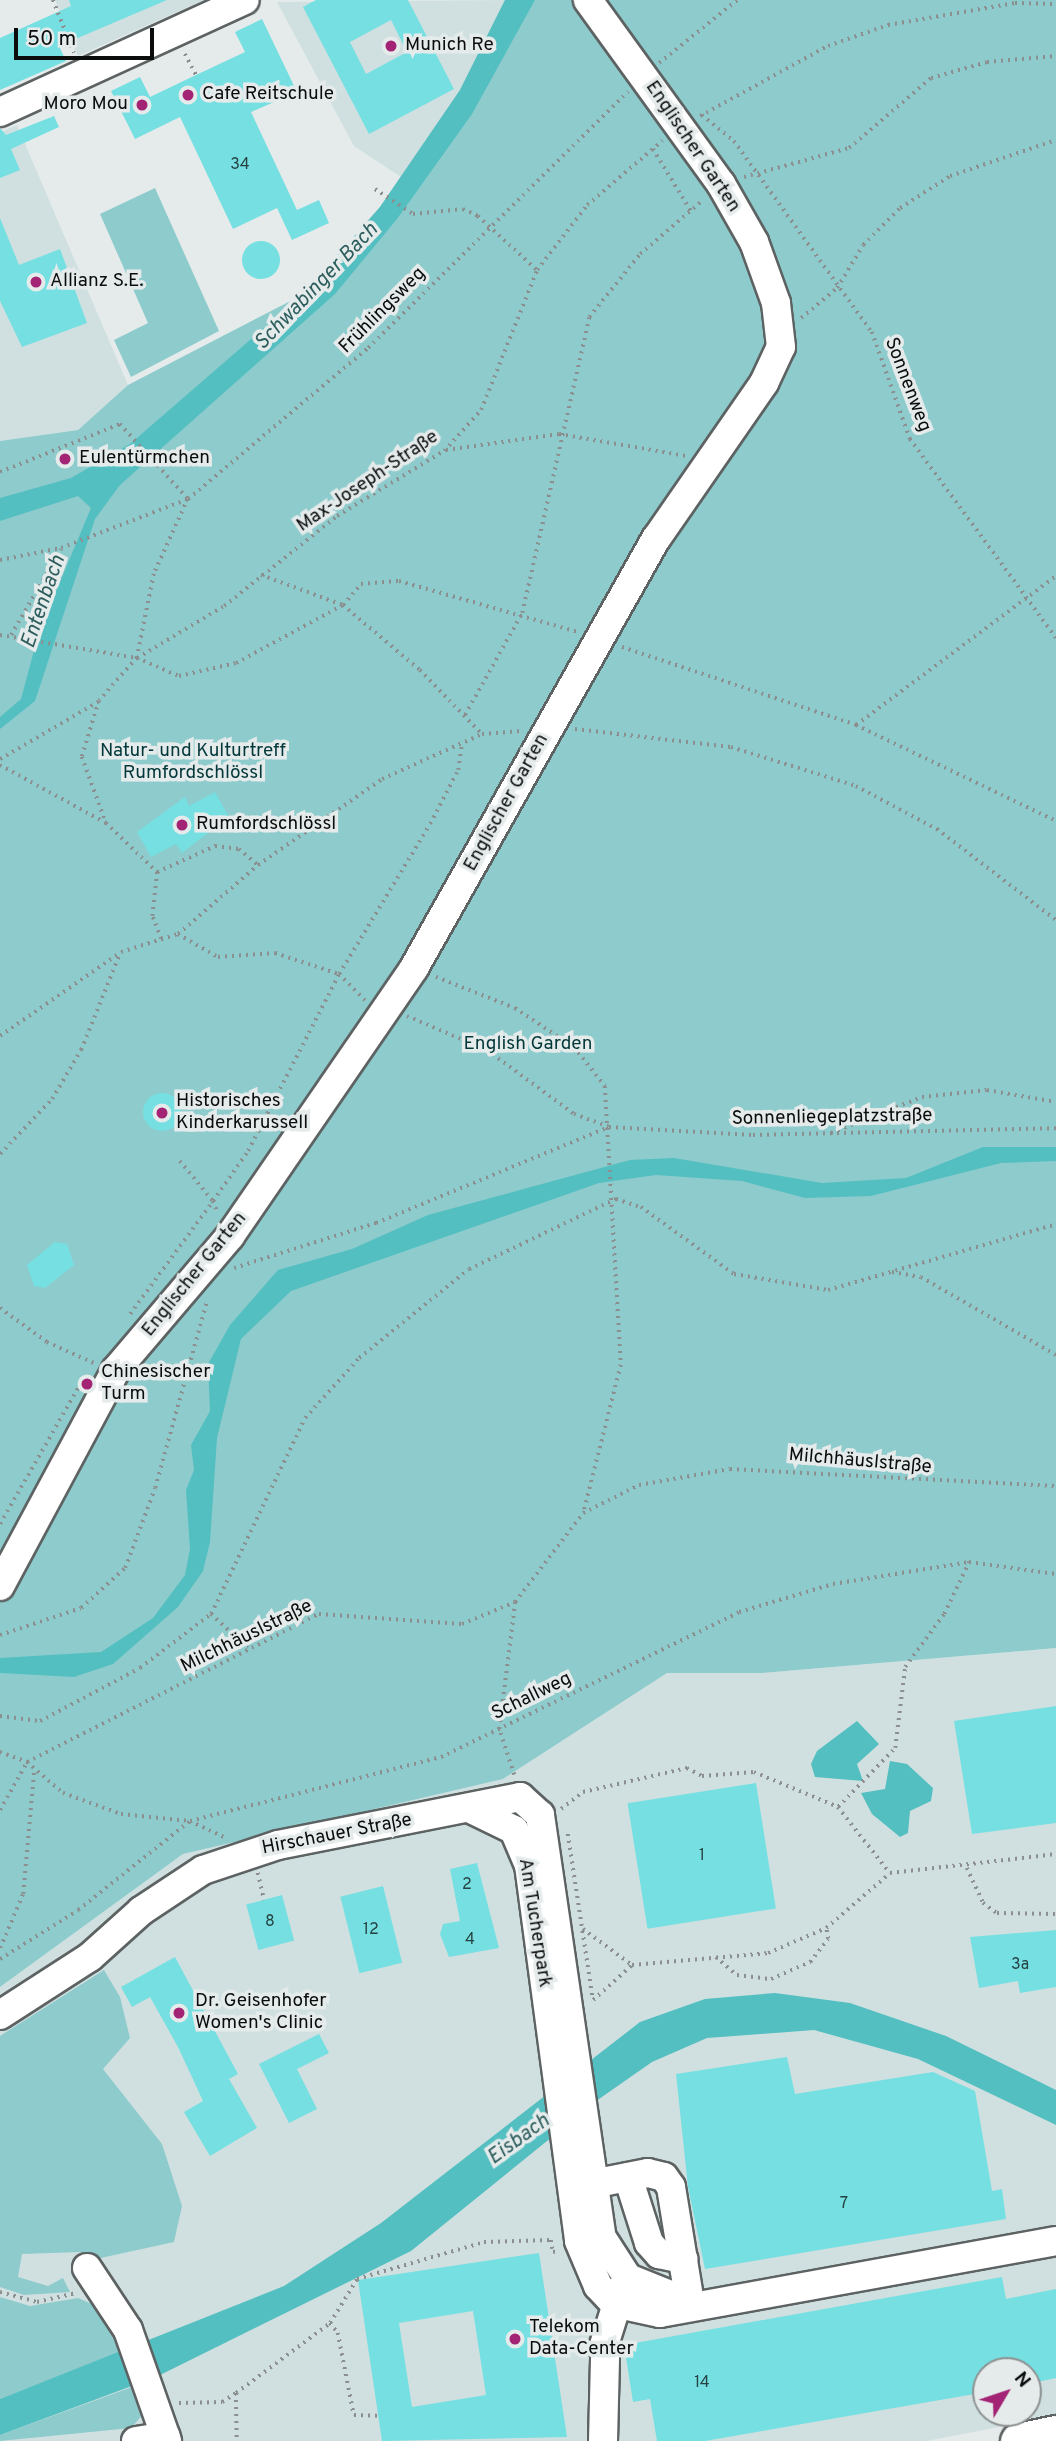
<!DOCTYPE html>
<html>
<head>
<meta charset="utf-8">
<style>
  body { margin:0 }
  #map { position:relative; width:1056px; height:2441px; overflow:hidden; background:#e5ebeb; font-family:Overpass,sans-serif }
  div>[style] { position:absolute }
  .built>* { inset:0; background:#d0e0e0 }
  .green>* { inset:0; background:#8ecbcc }
  .water>* { inset:0; background:#53bfc1 }
  .building>* { inset:0; background:#75dfe1; transform-origin:0 0 }
  .round { border-radius:50% }
  .path>* { height:3.5px; margin-top:-1.75px; transform-origin:0; background:repeating-linear-gradient(90deg,#8b8f8f 0 2px,transparent 0 7px) }
  .roads { filter:drop-shadow(2px 0 #5d6262) drop-shadow(-2px 0 #5d6262) drop-shadow(0 2px #5d6262) drop-shadow(0 -2px #5d6262) }
  .minor>* { height:28px; margin:-14px; padding:0 14px; transform-origin:14px; border-radius:14px; background:#fff }
  .major>* { height:35px; margin:-17.5px; padding:0 17.5px; transform-origin:17.5px; border-radius:17.5px; background:#fff }
  .dots>* { width:19px; height:19px; translate:-50% -50%; box-sizing:border-box; border:4px solid #e5ebeb; border-radius:50% }
  span { translate:-50% -50%; white-space:nowrap; text-align:center; line-height:1.15; -webkit-text-stroke:7px #e5ebeb; paint-order:stroke }
  .number-label { font-size:16px; color:#264242 }
  .number-label span { -webkit-text-stroke-width:0 }
  .poi-label { font-size:19px; color:#0b0d0d }
  .left { translate:0 -50%; text-align:left }
  .right { translate:-100% -50%; text-align:right }
  .street-label { font-size:19px; color:#0b0d0d }
  .park-label { font-size:19px; color:#03383a }
  .water-label { font-size:21px; color:#2d5d5d; font-style:italic }
  .north { position:absolute; left:972px; top:2357px; width:70px; height:70px; box-sizing:border-box; background:#e5ebeb; border:2px solid #8e9292; border-radius:50%; rotate:51deg; font-size:19px; font-weight:700; line-height:28px; text-align:center; color:#0b0d0d }
  .north::after { content:''; display:block; margin:auto; width:24px; height:32px; background:#a32374; clip-path:polygon(50% 0,100% 100%,50% 72%,0 100%) }
  .scale { position:absolute; left:14px; top:28px; width:140px; height:32px; box-sizing:border-box; border:4px solid #0b0d0d; border-top:0; padding-left:9px; font-size:21px; line-height:24px; white-space:nowrap; color:#0b0d0d; -webkit-text-stroke:5px #e5ebeb; paint-order:stroke }
</style>
</head>
<body>
<div id="map">
  <div class="built">
    <i style="clip-path:polygon(55px 0,204px 0,78px 56px)"></i>
    <i style="clip-path:polygon(505px 0,460px 90px,401px 177px,354px 146px,277px 2px)"></i>
    <i style="clip-path:polygon(17px 125px,128px 385px,78px 430px,0 441px,0 132px)"></i>
    <i style="clip-path:polygon(evenodd,1056px 1648px,1056px 2416px,927px 2441px,0 2441px,0 1987px,183px 1854px,503px 1779px,667px 1673px,762px 1673px,1056px 1648px,986px 2371px,1028px 2371px,1028px 2413px,986px 2413px,986px 2371px)"></i>
  </div>
  <div class="green">
    <i style="clip-path:polygon(505px 0,1056px 0,1056px 1648px,762px 1673px,667px 1673px,503px 1779px,183px 1854px,0 1987px,0 441px,78px 430px,128px 385px,304px 294px,380px 207px,460px 90px)"></i>
    <i style="clip-path:polygon(155px 188px,219px 331px,131px 377px,114px 340px,148px 323px,100px 214px)"></i>
    <i style="clip-path:polygon(104px 1970px,120px 1997px,130px 2038px,103px 2069px,162px 2144px,182px 2206px,174px 2242px,96px 2259px,81px 2252px,22px 2254px,18px 2277px,48px 2286px,63px 2278px,70px 2292px,24px 2295px,0 2287px,0 2036px)"></i>
    <i style="clip-path:polygon(0 2297px,30px 2306px,78px 2298px,94px 2305px,121px 2352px,0 2399px)"></i>
    <i style="clip-path:polygon(132px 2387px,145px 2412px,131px 2428px,0 2441px,0 2435px)"></i>
  </div>
  <div class="water">
    <i style="clip-path:polygon(505px 0,535px 0,472px 114px,397px 219px,335px 294px,120px 485px,95px 519px,35px 701px,0 729px,0 717px,21px 699px,39px 632px,91px 508px,78px 496px,0 521px,0 498px,71px 478px,130px 444px,303px 294px,380px 207px,460px 90px)"></i>
    <i style="clip-path:polygon(983px 1147px,1056px 1147px,1056px 1161px,1001px 1163px,871px 1196px,805px 1198px,742px 1181px,656px 1175px,599px 1183px,291px 1291px,241px 1339px,217px 1438px,210px 1542px,203px 1571px,178px 1607px,113px 1664px,74px 1677px,0 1673px,0 1658px,101px 1652px,153px 1618px,185px 1575px,190px 1549px,186px 1490px,194px 1470px,191px 1445px,210px 1411px,208px 1364px,230px 1325px,278px 1270px,352px 1249px,428px 1215px,630px 1160px,674px 1158px,822px 1183px,906px 1178px)"></i>
    <i style="clip-path:polygon(857px 1721px,879px 1744px,857px 1764px,863px 1781px,815px 1777px,811px 1764px,817px 1751px)"></i>
    <i style="clip-path:polygon(890px 1761px,907px 1764px,933px 1788px,931px 1801px,910px 1811px,908px 1833px,900px 1837px,872px 1814px,861px 1793px,885px 1789px)"></i>
    <i style="clip-path:polygon(775px 1993px,850px 2003px,946px 2036px,1056px 2090px,1056px 2125px,918px 2059px,814px 2030px,707px 2038px,652px 2062px,599px 2099px,411px 2251px,156px 2377px,0 2435px,0 2399px,284px 2286px,381px 2223px,640px 2022px,705px 1999px)"></i>
  </div>
  <div class="building">
    <i style="clip-path:polygon(69px 0,167px 0,59px 46px,66px 61px,0 90px,0 38px,71px 6px)"></i>
    <i style="clip-path:polygon(evenodd,316px 0,408px 0,454px 89px,369px 134px,303px 7px,316px 0,391px 20px,407px 52px,366px 74px,350px 42px,391px 20px)"></i>
    <i style="clip-path:polygon(262px 19px,297px 92px,251px 112px,297px 210px,319px 200px,329px 223px,292px 240px,277px 208px,233px 229px,180px 117px,135px 139px,111px 91px,140px 77px,150px 97px,196px 75px,245px 52px,235px 32px)"></i>
    <i style="clip-path:polygon(54px 116px,59px 127px,11px 149px,20px 170px,0 178px,0 128px,6px 135px)"></i>
    <i style="clip-path:polygon(0 218px,19px 265px,60px 249px,87px 323px,22px 347px,0 301px)"></i>
    <i class="round" style="left:242px;top:241px;width:38px;height:38px"></i>
    <i style="clip-path:polygon(215px 792px,229px 817px,182px 853px,176px 844px,151px 857px,137px 832px,185px 797px,189px 806px)"></i>
    <i class="round" style="left:143px;top:1093px;width:38px;height:38px"></i>
    <i style="clip-path:polygon(55px 1242px,67px 1244px,74px 1265px,45px 1288px,34px 1286px,27px 1265px)"></i>
    <i style="clip-path:polygon(1056px 1706px,1056px 1823px,972px 1834px,954px 1721px)"></i>
    <i style="left:756px;top:1783px;width:127px;height:130px;rotate:81deg"></i>
    <i style="clip-path:polygon(477px 1863px,499px 1948px,449px 1957px,440px 1934px,443px 1924px,460px 1921px,450px 1869px)"></i>
    <i style="left:383px;top:1886px;width:79px;height:44px;rotate:76deg"></i>
    <i style="left:282px;top:1895px;width:47px;height:37px;rotate:75deg"></i>
    <i style="clip-path:polygon(1056px 1930px,1056px 1987px,1020px 1993px,1018px 1981px,979px 1988px,970px 1937px)"></i>
    <i style="clip-path:polygon(175px 1957px,238px 2074px,229px 2079px,257px 2128px,210px 2156px,184px 2112px,203px 2101px,178px 2047px,150px 1997px,132px 2007px,121px 1987px)"></i>
    <i style="clip-path:polygon(319px 2034px,329px 2053px,297px 2069px,317px 2109px,289px 2123px,259px 2064px)"></i>
    <i style="clip-path:polygon(787px 2057px,795px 2094px,933px 2072px,975px 2091px,992px 2191px,1002px 2189px,1006px 2219px,705px 2269px,688px 2187px,676px 2074px)"></i>
    <i style="clip-path:polygon(evenodd,539px 2253px,567px 2437px,382px 2441px,358px 2280px,539px 2253px,473px 2311px,486px 2395px,412px 2407px,399px 2323px,473px 2311px)"></i>
    <i style="clip-path:polygon(1002px 2277px,1006px 2299px,1056px 2289px,1056px 2378px,1028px 2384px,1028px 2371px,986px 2371px,986px 2392px,705px 2441px,657px 2441px,650px 2399px,633px 2402px,624px 2345px)"></i>
  </div>
  <div class="path">
    <i style="left:53px;top:0;width:57px;rotate:68.4deg"></i>
    <i style="left:185px;top:54px;width:24px;rotate:62deg"></i>
    <i style="left:659px;top:63px;width:100px;rotate:-38.9deg"></i>
    <i style="left:702px;top:115px;width:41px;rotate:39.1deg"></i>
    <i style="left:734px;top:141px;width:236px;rotate:54.2deg"></i>
    <i style="left:872px;top:332px;width:114px;rotate:70.4deg"></i>
    <i style="left:910px;top:439px;width:247px;rotate:53.7deg"></i>
    <i style="left:700px;top:116px;width:146px;rotate:-28.7deg"></i>
    <i style="left:828px;top:46px;width:64px;rotate:-19.3deg"></i>
    <i style="left:888px;top:25px;width:129px;rotate:-9.8deg"></i>
    <i style="left:1015px;top:3px;width:41px;rotate:1.4deg"></i>
    <i style="left:653px;top:149px;width:73px;rotate:58.5deg"></i>
    <i style="left:744px;top:177px;width:109px;rotate:-15.4deg"></i>
    <i style="left:849px;top:148px;width:108px;rotate:-40.5deg"></i>
    <i style="left:931px;top:78px;width:58px;rotate:-15.9deg"></i>
    <i style="left:987px;top:62px;width:69px;rotate:-5deg"></i>
    <i style="left:375px;top:189px;width:45px;rotate:33.3deg"></i>
    <i style="left:413px;top:214px;width:50px;rotate:-5.7deg"></i>
    <i style="left:463px;top:209px;width:17px;rotate:25deg"></i>
    <i style="left:478px;top:216px;width:80px;rotate:42.5deg"></i>
    <i style="left:801px;top:318px;width:47px;rotate:-39.8deg"></i>
    <i style="left:837px;top:288px;width:50px;rotate:-58.8deg"></i>
    <i style="left:863px;top:245px;width:52px;rotate:-45deg"></i>
    <i style="left:900px;top:208px;width:59px;rotate:-32.6deg"></i>
    <i style="left:950px;top:176px;width:112px;rotate:-18.8deg"></i>
    <i style="left:446px;top:450px;width:114px;rotate:-8.1deg"></i>
    <i style="left:559px;top:434px;width:130px;rotate:9.8deg"></i>
    <i style="left:0;top:472px;width:129px;rotate:-21.8deg"></i>
    <i style="left:120px;top:424px;width:101px;rotate:47.8deg"></i>
    <i style="left:188px;top:499px;width:82px;rotate:114.4deg"></i>
    <i style="left:154px;top:574px;width:86px;rotate:101.4deg"></i>
    <i style="left:137px;top:658px;width:57px;rotate:131.5deg"></i>
    <i style="left:99px;top:701px;width:59px;rotate:106.9deg"></i>
    <i style="left:82px;top:757px;width:70px;rotate:70deg"></i>
    <i style="left:0;top:560px;width:62px;rotate:-11.1deg"></i>
    <i style="left:61px;top:548px;width:136px;rotate:-21.1deg"></i>
    <i style="left:188px;top:499px;width:235px;rotate:-40deg"></i>
    <i style="left:368px;top:348px;width:365px;rotate:-44.6deg"></i>
    <i style="left:261px;top:575px;width:87px;rotate:20.1deg"></i>
    <i style="left:343px;top:605px;width:101px;rotate:40.2deg"></i>
    <i style="left:420px;top:670px;width:89px;rotate:45.9deg"></i>
    <i style="left:0;top:635px;width:139px;rotate:9.5deg"></i>
    <i style="left:137px;top:658px;width:46px;rotate:23.2deg"></i>
    <i style="left:179px;top:676px;width:58px;rotate:-12.8deg"></i>
    <i style="left:236px;top:663px;width:122px;rotate:-28.5deg"></i>
    <i style="left:343px;top:605px;width:28px;rotate:-49deg"></i>
    <i style="left:361px;top:584px;width:38px;rotate:-5deg"></i>
    <i style="left:399px;top:581px;width:186px;rotate:15.9deg"></i>
    <i style="left:11px;top:635px;width:99px;rotate:-59.8deg"></i>
    <i style="left:622px;top:647px;width:247px;rotate:18.4deg"></i>
    <i style="left:856px;top:725px;width:222px;rotate:25.6deg"></i>
    <i style="left:137px;top:658px;width:101px;rotate:-30.9deg"></i>
    <i style="left:224px;top:606px;width:144px;rotate:-38.5deg"></i>
    <i style="left:337px;top:516px;width:125px;rotate:-31.3deg"></i>
    <i style="left:444px;top:451px;width:55px;rotate:-47.9deg"></i>
    <i style="left:481px;top:410px;width:151px;rotate:-68.2deg"></i>
    <i style="left:537px;top:270px;width:82px;rotate:-52.4deg"></i>
    <i style="left:587px;top:205px;width:99px;rotate:-40.5deg"></i>
    <i style="left:465px;top:715px;width:117px;rotate:-60.8deg"></i>
    <i style="left:522px;top:613px;width:303px;rotate:-77.2deg"></i>
    <i style="left:589px;top:317px;width:81px;rotate:-51deg"></i>
    <i style="left:640px;top:254px;width:84px;rotate:-40.7deg"></i>
    <i style="left:856px;top:725px;width:249px;rotate:-36.7deg"></i>
    <i style="left:575px;top:729px;width:157px;rotate:6.6deg"></i>
    <i style="left:731px;top:747px;width:131px;rotate:17.3deg"></i>
    <i style="left:856px;top:786px;width:92px;rotate:28deg"></i>
    <i style="left:937px;top:829px;width:150px;rotate:37.4deg"></i>
    <i style="left:0;top:759px;width:113px;rotate:-30.2deg"></i>
    <i style="left:0;top:765px;width:121px;rotate:28.7deg"></i>
    <i style="left:106px;top:823px;width:71px;rotate:43.9deg"></i>
    <i style="left:178px;top:934px;width:46px;rotate:29.9deg"></i>
    <i style="left:218px;top:957px;width:57px;rotate:-4deg"></i>
    <i style="left:275px;top:953px;width:67px;rotate:18.2deg"></i>
    <i style="left:339px;top:974px;width:37px;rotate:45deg"></i>
    <i style="left:161px;top:939px;width:25px;rotate:-111deg"></i>
    <i style="left:152px;top:916px;width:44px;rotate:-83.5deg"></i>
    <i style="left:157px;top:872px;width:64px;rotate:-24.1deg"></i>
    <i style="left:215px;top:846px;width:24px;rotate:7deg"></i>
    <i style="left:239px;top:849px;width:25px;rotate:40deg"></i>
    <i style="left:436px;top:977px;width:85px;rotate:21.4deg"></i>
    <i style="left:515px;top:1008px;width:71px;rotate:33.5deg"></i>
    <i style="left:574px;top:1047px;width:50px;rotate:51.5deg"></i>
    <i style="left:605px;top:1086px;width:279px;rotate:86.7deg"></i>
    <i style="left:621px;top:1365px;width:151px;rotate:104.2deg"></i>
    <i style="left:407px;top:1016px;width:87px;rotate:23deg"></i>
    <i style="left:487px;top:1050px;width:108px;rotate:36.3deg"></i>
    <i style="left:574px;top:1114px;width:37px;rotate:20deg"></i>
    <i style="left:609px;top:1127px;width:144px;rotate:3.2deg"></i>
    <i style="left:753px;top:1135px;width:303px;rotate:-1.3deg"></i>
    <i style="left:0;top:1036px;width:147px;rotate:-34.8deg"></i>
    <i style="left:121px;top:952px;width:60px;rotate:-17.5deg"></i>
    <i style="left:178px;top:934px;width:106px;rotate:-40.8deg"></i>
    <i style="left:258px;top:865px;width:151px;rotate:-34.7deg"></i>
    <i style="left:382px;top:779px;width:110px;rotate:-24.2deg"></i>
    <i style="left:482px;top:734px;width:40px;rotate:-4.3deg"></i>
    <i style="left:831px;top:1133px;width:98px;rotate:-21.6deg"></i>
    <i style="left:922px;top:1097px;width:65px;rotate:-6.1deg"></i>
    <i style="left:987px;top:1090px;width:70px;rotate:9.9deg"></i>
    <i style="left:0;top:1154px;width:76px;rotate:-46.6deg"></i>
    <i style="left:52px;top:1099px;width:57px;rotate:-59.4deg"></i>
    <i style="left:81px;top:1050px;width:105px;rotate:-68.1deg"></i>
    <i style="left:180px;top:1161px;width:52px;rotate:50.5deg"></i>
    <i style="left:213px;top:1201px;width:61px;rotate:-55deg"></i>
    <i style="left:248px;top:1151px;width:199px;rotate:-62.8deg"></i>
    <i style="left:339px;top:974px;width:175px;rotate:-58.8deg"></i>
    <i style="left:430px;top:824px;width:61px;rotate:-62.6deg"></i>
    <i style="left:458px;top:770px;width:28px;rotate:-82deg"></i>
    <i style="left:234px;top:1268px;width:149px;rotate:-17.6deg"></i>
    <i style="left:376px;top:1223px;width:252px;rotate:-22.4deg"></i>
    <i style="left:892px;top:1272px;width:29px;rotate:10deg"></i>
    <i style="left:921px;top:1277px;width:156px;rotate:30deg"></i>
    <i style="left:0;top:1308px;width:58px;rotate:35.9deg"></i>
    <i style="left:47px;top:1342px;width:51px;rotate:24.1deg"></i>
    <i style="left:130px;top:1314px;width:140px;rotate:-53.7deg"></i>
    <i style="left:213px;top:1201px;width:13px;rotate:67deg"></i>
    <i style="left:0;top:1524px;width:173px;rotate:-60.2deg"></i>
    <i style="left:211px;top:1614px;width:50px;rotate:42.6deg"></i>
    <i style="left:0;top:1635px;width:85px;rotate:-18.4deg"></i>
    <i style="left:81px;top:1608px;width:59px;rotate:-42.3deg"></i>
    <i style="left:125px;top:1568px;width:85px;rotate:-69.4deg"></i>
    <i style="left:155px;top:1488px;width:195px;rotate:-74.5deg"></i>
    <i style="left:0;top:1716px;width:40px;rotate:7.1deg"></i>
    <i style="left:40px;top:1721px;width:113px;rotate:-27.9deg"></i>
    <i style="left:140px;top:1668px;width:89px;rotate:-37.3deg"></i>
    <i style="left:211px;top:1614px;width:217px;rotate:-64.4deg"></i>
    <i style="left:305px;top:1418px;width:81px;rotate:-48deg"></i>
    <i style="left:359px;top:1358px;width:141px;rotate:-39deg"></i>
    <i style="left:469px;top:1269px;width:163px;rotate:-25.5deg"></i>
    <i style="left:616px;top:1199px;width:26px;rotate:18deg"></i>
    <i style="left:641px;top:1207px;width:115px;rotate:35.8deg"></i>
    <i style="left:734px;top:1274px;width:95px;rotate:9.7deg"></i>
    <i style="left:828px;top:1290px;width:237px;rotate:-16.1deg"></i>
    <i style="left:0;top:1752px;width:29px;rotate:20deg"></i>
    <i style="left:27px;top:1762px;width:327px;rotate:-26.9deg"></i>
    <i style="left:319px;top:1614px;width:143px;rotate:4deg"></i>
    <i style="left:462px;top:1624px;width:57px;rotate:-22.5deg"></i>
    <i style="left:515px;top:1602px;width:112px;rotate:-52.6deg"></i>
    <i style="left:583px;top:1513px;width:63px;rotate:-26.6deg"></i>
    <i style="left:639px;top:1485px;width:92px;rotate:-10deg"></i>
    <i style="left:730px;top:1469px;width:326px;rotate:3deg"></i>
    <i style="left:514px;top:1775px;width:48px;rotate:-108.1deg"></i>
    <i style="left:499px;top:1729px;width:128px;rotate:-82.8deg"></i>
    <i style="left:838px;top:1807px;width:82px;rotate:-46deg"></i>
    <i style="left:895px;top:1748px;width:82px;rotate:-83deg"></i>
    <i style="left:905px;top:1667px;width:66px;rotate:-53.7deg"></i>
    <i style="left:944px;top:1614px;width:58px;rotate:-64.3deg"></i>
    <i style="left:561px;top:1809px;width:28px;rotate:-38deg"></i>
    <i style="left:583px;top:1792px;width:107px;rotate:-13deg"></i>
    <i style="left:687px;top:1768px;width:17px;rotate:28deg"></i>
    <i style="left:702px;top:1776px;width:52px;rotate:-4.4deg"></i>
    <i style="left:754px;top:1772px;width:91px;rotate:22.6deg"></i>
    <i style="left:838px;top:1807px;width:84px;rotate:51.8deg"></i>
    <i style="left:0;top:1810px;width:55px;rotate:-60.6deg"></i>
    <i style="left:27px;top:1762px;width:48px;rotate:40.7deg"></i>
    <i style="left:63px;top:1793px;width:62px;rotate:19.9deg"></i>
    <i style="left:121px;top:1814px;width:69px;rotate:5.8deg"></i>
    <i style="left:190px;top:1821px;width:259px;rotate:-14.3deg"></i>
    <i style="left:441px;top:1757px;width:331px;rotate:-25.9deg"></i>
    <i style="left:739px;top:1612px;width:98px;rotate:-16.6deg"></i>
    <i style="left:833px;top:1584px;width:138px;rotate:-9.2deg"></i>
    <i style="left:969px;top:1562px;width:88px;rotate:7.9deg"></i>
    <i style="left:568px;top:1834px;width:168px;rotate:81.4deg"></i>
    <i style="left:967px;top:1868px;width:38px;rotate:65deg"></i>
    <i style="left:983px;top:1903px;width:17px;rotate:36deg"></i>
    <i style="left:997px;top:1913px;width:59px;rotate:1deg"></i>
    <i style="left:258px;top:1873px;width:28px;rotate:77deg"></i>
    <i style="left:583px;top:1929px;width:61px;rotate:36.3deg"></i>
    <i style="left:0;top:1948px;width:59px;rotate:-66.9deg"></i>
    <i style="left:23px;top:1894px;width:123px;rotate:-84.9deg"></i>
    <i style="left:716px;top:1957px;width:28px;rotate:41deg"></i>
    <i style="left:737px;top:1975px;width:34px;rotate:7deg"></i>
    <i style="left:771px;top:1979px;width:43px;rotate:-23.6deg"></i>
    <i style="left:810px;top:1962px;width:29px;rotate:-52deg"></i>
    <i style="left:828px;top:1939px;width:11px;rotate:-100deg"></i>
    <i style="left:0;top:1959px;width:92px;rotate:-32.1deg"></i>
    <i style="left:78px;top:1910px;width:143px;rotate:-38.5deg"></i>
    <i style="left:190px;top:1821px;width:42px;rotate:25.3deg"></i>
    <i style="left:593px;top:2000px;width:52px;rotate:-41.9deg"></i>
    <i style="left:632px;top:1965px;width:137px;rotate:-5deg"></i>
    <i style="left:768px;top:1953px;width:63px;rotate:-23.3deg"></i>
    <i style="left:826px;top:1928px;width:84px;rotate:-40.7deg"></i>
    <i style="left:890px;top:1873px;width:167px;rotate:-6.5deg"></i>
    <i style="left:0;top:2292px;width:38px;rotate:15deg"></i>
    <i style="left:37px;top:2302px;width:40px;rotate:-13deg"></i>
    <i style="left:330px;top:2323px;width:13px;rotate:51deg"></i>
    <i style="left:338px;top:2333px;width:84px;rotate:79deg"></i>
    <i style="left:354px;top:2415px;width:24px;rotate:2deg"></i>
    <i style="left:236px;top:2393px;width:48px;rotate:88.8deg"></i>
    <i style="left:179px;top:2403px;width:43px;rotate:-1.3deg"></i>
    <i style="left:222px;top:2402px;width:17px;rotate:-33deg"></i>
    <i style="left:236px;top:2393px;width:117px;rotate:-36.7deg"></i>
    <i style="left:330px;top:2323px;width:52px;rotate:-58.5deg"></i>
    <i style="left:357px;top:2279px;width:132px;rotate:-16.2deg"></i>
    <i style="left:484px;top:2242px;width:67px;rotate:-1.7deg"></i>
    <i style="left:551px;top:2240px;width:12px;rotate:81deg"></i>
    <i style="left:553px;top:2252px;width:6px;rotate:-9deg"></i>
  </div>
  <div class="roads">
    <div class="minor">
      <i style="left:0;top:112px;width:269px;rotate:-24.6deg"></i>
      <i style="left:0;top:1586px;width:245px;rotate:-61.8deg"></i>
      <i style="left:116px;top:1370px;width:176px;rotate:-49.6deg"></i>
      <i style="left:230px;top:1236px;width:325px;rotate:-55.5deg"></i>
      <i style="left:414px;top:968px;width:493px;rotate:-60.6deg"></i>
      <i style="left:656px;top:539px;width:190px;rotate:-55.3deg"></i>
      <i style="left:764px;top:383px;width:40px;rotate:-65deg"></i>
      <i style="left:781px;top:347px;width:44px;rotate:-96.5deg"></i>
      <i style="left:776px;top:303px;width:65px;rotate:-109.8deg"></i>
      <i style="left:754px;top:242px;width:67px;rotate:-119.6deg"></i>
      <i style="left:721px;top:184px;width:227px;rotate:-125.9deg"></i>
      <i style="left:471px;top:1809px;width:48px;rotate:26deg"></i>
      <i style="left:514px;top:1830px;width:38px;rotate:67deg"></i>
      <i style="left:529px;top:1865px;width:379px;rotate:82.4deg"></i>
      <i style="left:579px;top:2241px;width:49px;rotate:67.1deg"></i>
      <i style="left:598px;top:2286px;width:23px;rotate:47deg"></i>
      <i style="left:614px;top:2303px;width:47px;rotate:12.3deg"></i>
      <i style="left:660px;top:2313px;width:402px;rotate:-10.3deg"></i>
      <i style="left:0;top:2015px;width:107px;rotate:-32.8deg"></i>
      <i style="left:90px;top:1957px;width:69px;rotate:-42deg"></i>
      <i style="left:141px;top:1911px;width:74px;rotate:-33.5deg"></i>
      <i style="left:203px;top:1870px;width:79px;rotate:-18.4deg"></i>
      <i style="left:278px;top:1845px;width:247px;rotate:-11.2deg"></i>
      <i style="left:520px;top:1797px;width:27px;rotate:42deg"></i>
      <i style="left:540px;top:1815px;width:428px;rotate:81.7deg"></i>
      <i style="left:602px;top:2238px;width:48px;rotate:57deg"></i>
      <i style="left:628px;top:2278px;width:67px;rotate:22deg"></i>
      <i style="left:628px;top:2177px;width:69px;rotate:72.3deg"></i>
      <i style="left:649px;top:2243px;width:15px;rotate:48deg"></i>
      <i style="left:659px;top:2254px;width:25px;rotate:12deg"></i>
      <i style="left:577px;top:2187px;width:72px;rotate:-11.2deg"></i>
      <i style="left:648px;top:2173px;width:16px;rotate:14deg"></i>
      <i style="left:664px;top:2177px;width:12px;rotate:55deg"></i>
      <i style="left:671px;top:2187px;width:118px;rotate:80.7deg"></i>
      <i style="left:87px;top:2268px;width:74px;rotate:56.5deg"></i>
      <i style="left:128px;top:2330px;width:118px;rotate:70.6deg"></i>
      <i style="left:603px;top:2348px;width:63px;rotate:-72.4deg"></i>
      <i style="left:136px;top:2441px;width:30px;rotate:-9deg"></i>
      <i style="left:603px;top:2441px;width:83px;rotate:-88.6deg"></i>
    </div>
    <div class="major">
      <i style="left:1018px;top:2441px;width:39px;rotate:-12deg"></i>
    </div>
  </div>
  <div class="dots">
    <i style="left:391px;top:46px;background:#a32374"></i>
    <i style="left:188px;top:95px;background:#a32374"></i>
    <i style="left:142px;top:105px;background:#a32374"></i>
    <i style="left:36px;top:282px;background:#a32374"></i>
    <i style="left:65px;top:459px;background:#a32374"></i>
    <i style="left:182px;top:825px;background:#a32374"></i>
    <i style="left:162px;top:1113px;background:#a32374"></i>
    <i style="left:87px;top:1384px;background:#a32374"></i>
    <i style="left:179px;top:2013px;background:#a32374"></i>
    <i style="left:515px;top:2339px;background:#a32374"></i>
  </div>
  <div class="number-label">
    <span style="left:240px;top:165px">34</span>
    <span style="left:702px;top:1856px">1</span>
    <span style="left:467px;top:1885px">2</span>
    <span style="left:270px;top:1922px">8</span>
    <span style="left:371px;top:1930px">12</span>
    <span style="left:470px;top:1940px">4</span>
    <span style="left:1020px;top:1965px">3a</span>
    <span style="left:844px;top:2204px">7</span>
    <span style="left:702px;top:2383px">14</span>
  </div>
  <div class="poi-label">
    <span class="left" style="left:405px;top:46px">Munich Re</span>
    <span class="left" style="left:202px;top:95px">Cafe Reitschule</span>
    <span class="right" style="left:128px;top:105px">Moro Mou</span>
    <span class="left" style="left:50px;top:282px">Allianz S.E.</span>
    <span class="left" style="left:79px;top:459px">Eulentürmchen</span>
    <span class="left" style="left:196px;top:825px">Rumfordschlössl</span>
    <span class="left" style="left:176px;top:1113px">Historisches<br>Kinderkarussell</span>
    <span class="left" style="left:101px;top:1384px">Chinesischer<br>Turm</span>
    <span class="left" style="left:195px;top:2013px">Dr. Geisenhofer<br>Women's Clinic</span>
    <span class="left" style="left:529px;top:2339px">Telekom<br>Data-Center</span>
  </div>
  <div class="street-label">
    <span style="left:692px;top:147px;rotate:56deg">Englischer Garten</span>
    <span style="left:383px;top:311px;rotate:-45deg">Frühlingsweg</span>
    <span style="left:907px;top:385px;rotate:69deg">Sonnenweg</span>
    <span style="left:368px;top:482px;rotate:-34deg">Max-Joseph-Straße</span>
    <span style="left:507px;top:803px;rotate:-61deg">Englischer Garten</span>
    <span style="left:832px;top:1118px;rotate:-1deg">Sonnenliegeplatzstraße</span>
    <span style="left:195px;top:1275px;rotate:-51deg">Englischer Garten</span>
    <span style="left:860px;top:1462px;rotate:5deg">Milchhäuslstraße</span>
    <span style="left:247px;top:1637px;rotate:-26deg">Milchhäuslstraße</span>
    <span style="left:532px;top:1697px;rotate:-26deg">Schallweg</span>
    <span style="left:337px;top:1835px;rotate:-11deg">Hirschauer Straße</span>
    <span style="left:534px;top:1923px;rotate:81deg">Am Tucherpark</span>
  </div>
  <div class="park-label">
    <span style="left:193px;top:763px">Natur- und Kulturtreff<br>Rumfordschlössl</span>
    <span style="left:528px;top:1045px">English Garden</span>
  </div>
  <div class="water-label">
    <span style="left:317px;top:287px;rotate:-46deg">Schwabinger Bach</span>
    <span style="left:44px;top:602px;rotate:-71deg">Entenbach</span>
    <span style="left:519px;top:2140px;rotate:-36deg">Eisbach</span>
  </div>
  <div class="north">N</div>
  <div class="scale">50 m</div>
</div>
</body>
</html>
